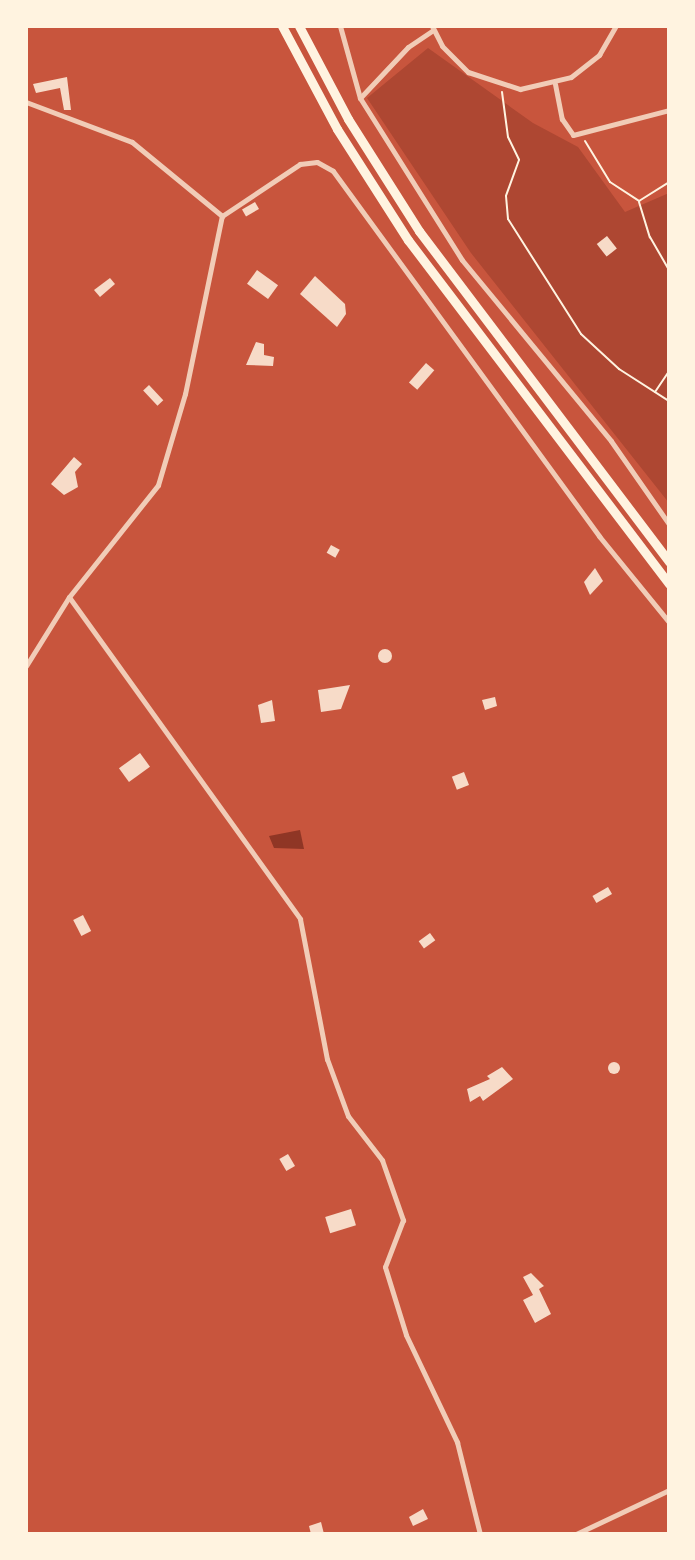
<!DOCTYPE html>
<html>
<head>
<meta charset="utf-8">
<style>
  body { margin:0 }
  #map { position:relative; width:695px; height:1560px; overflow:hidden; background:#c8553d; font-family:"DejaVu Sans",sans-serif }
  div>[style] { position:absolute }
  .green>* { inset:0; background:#ae4732 }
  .water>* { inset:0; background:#8f3625 }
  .building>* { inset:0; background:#f7dbc8; transform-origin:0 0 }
  .round { border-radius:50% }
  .path>* { height:2px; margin:-1px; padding:0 1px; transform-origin:1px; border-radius:1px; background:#fff3e0 }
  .minor>* { height:5px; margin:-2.5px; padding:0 2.5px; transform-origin:2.5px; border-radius:2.5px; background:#f1ccb7 }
  .trunk>* { height:9px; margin:-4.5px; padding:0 4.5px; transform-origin:4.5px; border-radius:4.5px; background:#fff3e0 }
  span { translate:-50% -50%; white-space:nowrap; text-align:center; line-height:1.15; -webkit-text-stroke:7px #fff3e0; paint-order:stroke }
  .frame { position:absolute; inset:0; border:28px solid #fff3e0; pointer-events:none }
</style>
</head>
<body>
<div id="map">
  <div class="green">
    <i style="clip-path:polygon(428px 48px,533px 123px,578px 147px,625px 212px,669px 193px,669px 503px,471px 253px,367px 98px)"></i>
  </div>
  <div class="water">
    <i style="clip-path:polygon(300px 830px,304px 849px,274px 848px,269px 836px)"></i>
  </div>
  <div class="building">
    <i style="clip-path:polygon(67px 77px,71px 110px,64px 110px,60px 88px,36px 93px,33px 84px)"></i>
    <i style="left:255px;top:202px;width:8px;height:15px;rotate:60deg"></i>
    <i style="left:607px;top:236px;width:16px;height:13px;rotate:52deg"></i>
    <i style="left:257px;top:270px;width:26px;height:17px;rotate:36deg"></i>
    <i style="clip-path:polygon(315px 276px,345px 304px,346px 314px,337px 327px,300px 294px)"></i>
    <i style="clip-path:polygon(110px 278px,115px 284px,100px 297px,94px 290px)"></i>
    <i style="clip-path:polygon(256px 342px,264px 344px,264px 355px,274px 357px,273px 366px,246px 365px)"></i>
    <i style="left:426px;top:363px;width:11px;height:26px;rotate:41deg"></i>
    <i style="left:149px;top:385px;width:21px;height:8px;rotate:47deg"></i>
    <i style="clip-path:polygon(74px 457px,82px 464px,75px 472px,78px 487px,64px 495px,51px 484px)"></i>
    <i style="left:331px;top:545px;width:10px;height:9px;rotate:29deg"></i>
    <i style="clip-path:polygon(595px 568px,603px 581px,590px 595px,584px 582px)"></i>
    <i class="round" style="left:378px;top:649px;width:14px;height:14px"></i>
    <i style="clip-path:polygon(350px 685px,341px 709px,321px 712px,318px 690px)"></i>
    <i style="clip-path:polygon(495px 697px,497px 706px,485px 710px,482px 700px)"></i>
    <i style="clip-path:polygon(272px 700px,275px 721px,261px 723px,258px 705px)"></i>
    <i style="left:140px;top:753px;width:17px;height:26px;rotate:54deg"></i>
    <i style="left:464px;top:772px;width:14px;height:13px;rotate:69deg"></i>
    <i style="left:608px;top:887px;width:8px;height:18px;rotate:60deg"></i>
    <i style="left:83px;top:915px;width:18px;height:11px;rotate:63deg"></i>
    <i style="left:430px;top:933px;width:9px;height:14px;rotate:54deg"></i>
    <i class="round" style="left:608px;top:1062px;width:12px;height:12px"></i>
    <i style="clip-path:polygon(502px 1067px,513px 1079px,483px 1101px,480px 1096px,470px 1102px,467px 1089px,490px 1079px,487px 1076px)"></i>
    <i style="left:288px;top:1154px;width:14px;height:10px;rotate:60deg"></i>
    <i style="left:351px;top:1209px;width:17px;height:27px;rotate:73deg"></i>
    <i style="clip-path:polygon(531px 1273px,544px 1286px,539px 1289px,551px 1314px,535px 1323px,523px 1300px,533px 1295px,523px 1277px)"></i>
    <i style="clip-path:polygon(423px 1509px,428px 1519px,413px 1526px,409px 1517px)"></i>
    <i style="clip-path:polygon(321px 1522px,324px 1534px,311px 1534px,309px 1526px)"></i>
  </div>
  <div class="path">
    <i style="left:502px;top:92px;width:45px;rotate:82.4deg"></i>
    <i style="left:508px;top:137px;width:25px;rotate:64deg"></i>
    <i style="left:519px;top:160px;width:38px;rotate:110deg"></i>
    <i style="left:506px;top:196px;width:23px;rotate:85deg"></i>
    <i style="left:508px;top:219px;width:136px;rotate:57.6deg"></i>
    <i style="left:581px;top:334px;width:52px;rotate:42.6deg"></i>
    <i style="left:619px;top:369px;width:59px;rotate:32.6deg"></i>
    <i style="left:585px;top:141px;width:48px;rotate:58.6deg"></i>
    <i style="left:610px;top:182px;width:35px;rotate:33deg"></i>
    <i style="left:639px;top:201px;width:36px;rotate:-32deg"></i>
    <i style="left:639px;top:202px;width:37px;rotate:73deg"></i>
    <i style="left:650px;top:237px;width:38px;rotate:60deg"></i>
    <i style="left:669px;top:302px;width:10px;rotate:90deg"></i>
    <i style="left:655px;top:392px;width:25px;rotate:-56deg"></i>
  </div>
  <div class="minor">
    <i style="left:340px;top:26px;width:75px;rotate:74.5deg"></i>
    <i style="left:360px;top:98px;width:191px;rotate:57.8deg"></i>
    <i style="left:462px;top:260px;width:234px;rotate:50.5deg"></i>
    <i style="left:611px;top:441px;width:101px;rotate:55.1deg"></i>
    <i style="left:432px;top:26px;width:22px;rotate:63deg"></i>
    <i style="left:442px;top:46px;width:37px;rotate:45deg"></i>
    <i style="left:468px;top:72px;width:55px;rotate:18.1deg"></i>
    <i style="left:520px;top:89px;width:52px;rotate:-13.2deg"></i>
    <i style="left:571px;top:77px;width:36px;rotate:-38deg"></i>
    <i style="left:599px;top:55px;width:34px;rotate:-60deg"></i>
    <i style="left:555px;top:84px;width:36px;rotate:79deg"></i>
    <i style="left:562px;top:119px;width:19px;rotate:55deg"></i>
    <i style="left:573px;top:135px;width:99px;rotate:-14.6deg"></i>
    <i style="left:360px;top:98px;width:70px;rotate:-46.7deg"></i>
    <i style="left:408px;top:47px;width:30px;rotate:-34deg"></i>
    <i style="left:26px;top:102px;width:113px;rotate:20.7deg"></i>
    <i style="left:132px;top:142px;width:117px;rotate:39.4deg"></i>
    <i style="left:222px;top:216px;width:94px;rotate:-33.7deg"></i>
    <i style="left:300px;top:164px;width:17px;rotate:-7deg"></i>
    <i style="left:317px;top:162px;width:18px;rotate:29deg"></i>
    <i style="left:333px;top:171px;width:452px;rotate:53.9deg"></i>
    <i style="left:599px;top:536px;width:111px;rotate:50.9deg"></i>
    <i style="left:69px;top:597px;width:396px;rotate:54.3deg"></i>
    <i style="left:300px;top:919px;width:143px;rotate:79.1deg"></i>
    <i style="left:327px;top:1059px;width:61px;rotate:69.8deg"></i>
    <i style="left:348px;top:1116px;width:56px;rotate:52.3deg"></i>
    <i style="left:382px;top:1160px;width:64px;rotate:70.7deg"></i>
    <i style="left:403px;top:1220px;width:50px;rotate:111deg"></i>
    <i style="left:385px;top:1267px;width:71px;rotate:72.8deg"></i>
    <i style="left:406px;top:1335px;width:119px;rotate:64.5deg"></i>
    <i style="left:457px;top:1442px;width:95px;rotate:76deg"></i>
    <i style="left:26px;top:666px;width:81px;rotate:-58.1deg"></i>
    <i style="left:69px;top:597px;width:143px;rotate:-51.5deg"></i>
    <i style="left:158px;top:485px;width:95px;rotate:-73.5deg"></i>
    <i style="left:185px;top:394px;width:182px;rotate:-78.3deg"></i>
    <i style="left:576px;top:1534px;width:103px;rotate:-25.3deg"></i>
  </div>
  <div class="trunk">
    <i style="left:282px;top:26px;width:117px;rotate:61.9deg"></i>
    <i style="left:337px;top:129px;width:132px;rotate:57.4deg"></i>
    <i style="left:408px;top:240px;width:432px;rotate:52.8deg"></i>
    <i style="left:299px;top:26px;width:105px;rotate:62.2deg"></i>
    <i style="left:348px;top:119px;width:133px;rotate:57.6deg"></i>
    <i style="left:419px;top:231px;width:415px;rotate:52.9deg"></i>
  </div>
  <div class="frame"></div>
</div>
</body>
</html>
